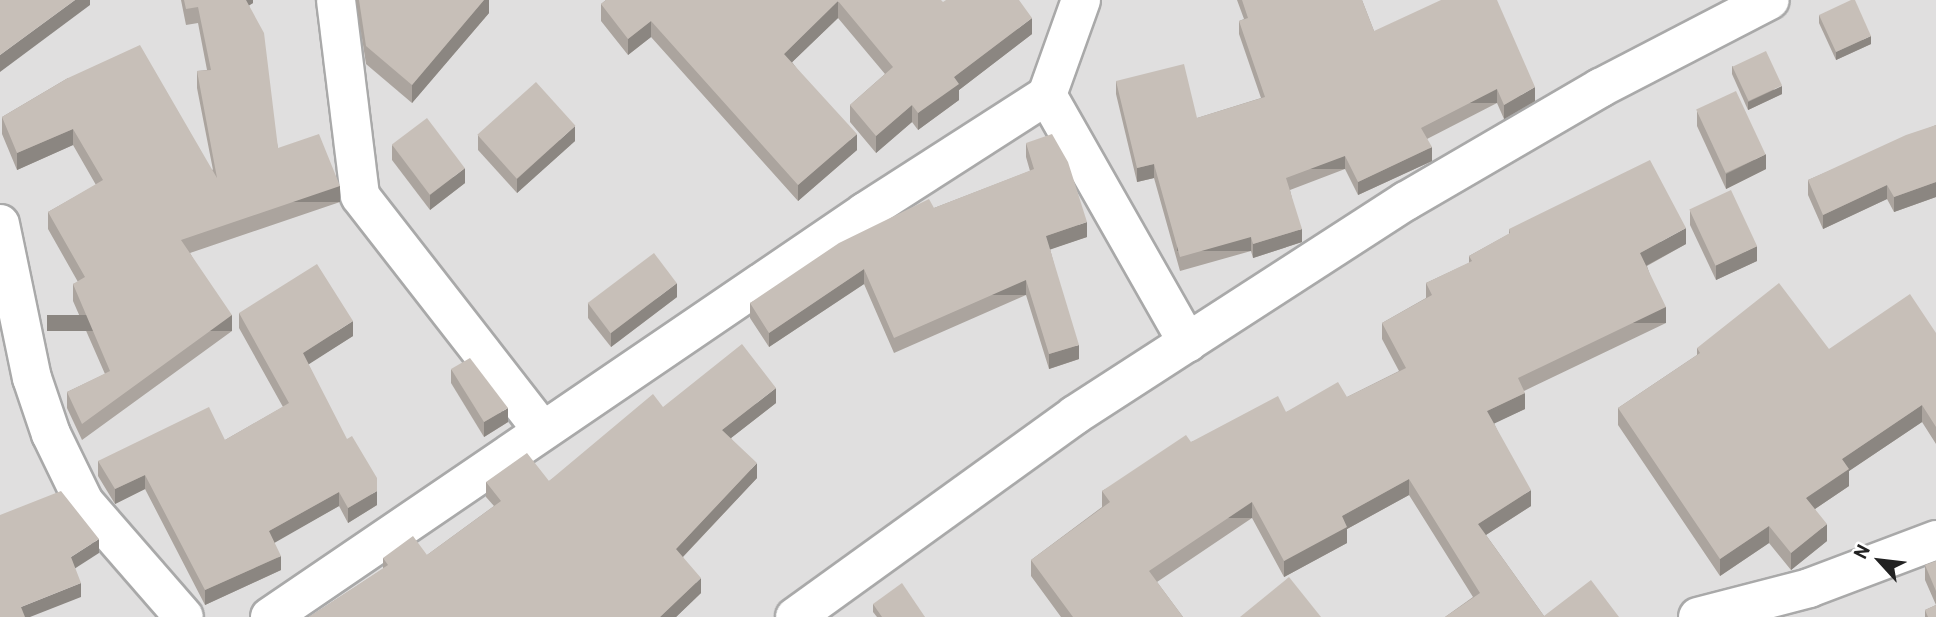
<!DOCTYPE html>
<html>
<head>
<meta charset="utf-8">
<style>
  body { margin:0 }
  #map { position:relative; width:1936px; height:617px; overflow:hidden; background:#f2efe9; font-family:Barlow,sans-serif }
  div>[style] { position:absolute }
  .residential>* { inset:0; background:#e0dfdf; transform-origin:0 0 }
  .roads { filter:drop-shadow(2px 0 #a9a9a9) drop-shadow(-2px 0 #a9a9a9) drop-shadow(0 2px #a9a9a9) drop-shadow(0 -2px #a9a9a9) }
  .minor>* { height:38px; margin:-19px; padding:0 19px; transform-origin:19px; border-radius:19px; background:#fff }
  .wall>* { inset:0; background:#aba49e }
  .shaded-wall>* { inset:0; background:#8b8681; transform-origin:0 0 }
  .building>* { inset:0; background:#c7bfb8; transform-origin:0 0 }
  span { translate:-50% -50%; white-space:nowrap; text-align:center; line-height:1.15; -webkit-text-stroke:5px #fff; paint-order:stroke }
  .north { position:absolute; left:1845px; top:526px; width:70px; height:70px; -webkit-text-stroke:5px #fff; paint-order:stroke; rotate:297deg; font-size:19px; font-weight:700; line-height:28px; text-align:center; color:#222 }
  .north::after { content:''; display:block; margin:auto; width:24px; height:32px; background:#222; clip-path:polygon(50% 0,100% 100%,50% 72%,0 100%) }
</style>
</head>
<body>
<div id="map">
  <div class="residential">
    <i style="left:0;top:0;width:1936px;height:617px"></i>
  </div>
  <div class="roads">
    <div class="minor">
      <i style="left:336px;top:0;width:197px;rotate:83deg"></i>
      <i style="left:360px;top:196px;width:296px;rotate:52.1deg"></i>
      <i style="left:1081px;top:0;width:101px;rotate:109.7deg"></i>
      <i style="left:1047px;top:95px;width:285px;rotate:60.4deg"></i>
      <i style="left:0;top:224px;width:157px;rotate:78.3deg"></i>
      <i style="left:32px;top:378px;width:59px;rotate:71.3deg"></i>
      <i style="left:51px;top:434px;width:76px;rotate:64.1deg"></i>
      <i style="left:84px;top:502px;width:152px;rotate:49deg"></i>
      <i style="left:270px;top:617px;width:720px;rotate:-34.24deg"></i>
      <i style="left:865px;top:212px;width:216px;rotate:-32.7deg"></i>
      <i style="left:795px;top:617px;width:345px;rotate:-35.8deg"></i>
      <i style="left:1075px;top:415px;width:394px;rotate:-32.9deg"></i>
      <i style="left:1406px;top:201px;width:225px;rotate:-30.2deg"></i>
      <i style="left:1600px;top:88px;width:191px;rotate:-27.4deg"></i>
      <i style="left:1698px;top:617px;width:115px;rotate:-14.6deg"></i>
      <i style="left:1809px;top:588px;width:136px;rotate:-20.7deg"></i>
    </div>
  </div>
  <div class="wall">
    <i style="clip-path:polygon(181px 0,253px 0,253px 3px,249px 5px,278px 148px,340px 202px,190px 253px,232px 331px,82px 440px,67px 408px,67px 392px,105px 374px,73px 301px,73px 284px,78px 282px,48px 229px,48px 212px,96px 185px,73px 145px,17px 170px,2px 134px,2px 117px,68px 78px,213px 170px,197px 88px,197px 71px,207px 70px,198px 23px,186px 25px)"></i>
    <i style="clip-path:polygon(356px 0,489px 0,489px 13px,412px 103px,366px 64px)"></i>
    <i style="clip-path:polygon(606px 0,943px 2px,1032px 34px,959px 90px,959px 100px,918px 130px,912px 122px,876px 153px,850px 122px,850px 105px,885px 74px,838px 18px,792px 62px,857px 150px,798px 201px,651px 37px,628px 55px,601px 21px,601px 4px)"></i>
    <i style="clip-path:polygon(1237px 0,1362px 0,1374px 31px,1535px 101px,1504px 119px,1497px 103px,1427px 139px,1432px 161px,1358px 195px,1345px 169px,1290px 190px,1302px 242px,1253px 258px,1251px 251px,1180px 271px,1154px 178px,1137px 182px,1116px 94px,1116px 81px,1197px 118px,1261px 98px,1239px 34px,1239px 21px,1244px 19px)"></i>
    <i style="clip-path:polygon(1819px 15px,1871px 44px,1836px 60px,1819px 23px)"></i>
    <i style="clip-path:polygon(1732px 66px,1782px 94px,1748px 110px,1732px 74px)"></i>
    <i style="clip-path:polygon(1697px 111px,1766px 169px,1726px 189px,1697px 126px)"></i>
    <i style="clip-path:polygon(1936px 125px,1936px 197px,1894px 212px,1887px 199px,1823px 229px,1808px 195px,1808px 180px)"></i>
    <i style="clip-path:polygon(478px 135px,575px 141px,517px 193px,478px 150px)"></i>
    <i style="clip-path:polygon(1026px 143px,1087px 237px,1050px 249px,1079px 359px,1049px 369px,1026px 295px,894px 353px,864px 284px,769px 347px,750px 318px,750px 303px,934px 208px,1030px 171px,1026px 157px)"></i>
    <i style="clip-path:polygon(392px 145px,465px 183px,430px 210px,392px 160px)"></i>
    <i style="clip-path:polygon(1690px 210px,1757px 261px,1716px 280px,1690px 225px)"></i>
    <i style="clip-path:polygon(1509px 229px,1686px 244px,1647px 266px,1666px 323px,1524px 391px,1525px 409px,1494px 423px,1531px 506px,1486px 535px,1544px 616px,1619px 617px,1445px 617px,1473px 597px,1409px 495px,1347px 529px,1347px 543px,1284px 577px,1252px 518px,1157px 582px,1183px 617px,1061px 617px,1031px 576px,1031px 560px,1102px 507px,1102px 491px,1191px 442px,1286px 412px,1347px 397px,1399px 371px,1382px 339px,1382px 323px,1426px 298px,1426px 283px,1469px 263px,1469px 256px,1509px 234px)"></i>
    <i style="clip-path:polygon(677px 297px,611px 347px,588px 318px,588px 303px)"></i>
    <i style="clip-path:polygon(239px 313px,353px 336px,308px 364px,377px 505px,348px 523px,339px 506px,274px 542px,281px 570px,205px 605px,145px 489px,115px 504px,98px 476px,98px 461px,225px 440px,283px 407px,239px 328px)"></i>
    <i style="clip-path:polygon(1936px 333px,1936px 444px,1922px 422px,1849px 471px,1849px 486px,1815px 509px,1827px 541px,1791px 570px,1769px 543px,1720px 576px,1618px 425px,1618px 408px,1697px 355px,1697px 348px,1829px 349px)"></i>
    <i style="clip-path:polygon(451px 369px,508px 422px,484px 437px,451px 383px)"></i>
    <i style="clip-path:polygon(776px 403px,731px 438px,757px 478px,683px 557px,701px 593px,676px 617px,309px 617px,383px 569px,383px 558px,427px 555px,494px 506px,486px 497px,486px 482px,549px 481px,663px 407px)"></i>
    <i style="clip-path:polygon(1936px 561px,1936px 617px,1925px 617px,1925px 610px,1936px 605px,1925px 580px,1925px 565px)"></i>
    <i style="clip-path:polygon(873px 604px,925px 617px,877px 617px,873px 612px)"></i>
  </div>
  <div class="shaded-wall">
    <i style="clip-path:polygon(75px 0,90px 0,90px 5px,0 72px,0 55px)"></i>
    <i style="clip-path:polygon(242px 0,253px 0,253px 3px,242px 10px)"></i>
    <i style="clip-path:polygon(484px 0,489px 0,489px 13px,412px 103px,412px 85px)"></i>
    <i style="clip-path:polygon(838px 1px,838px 18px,784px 70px,784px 54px)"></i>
    <i style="clip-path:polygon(1032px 18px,1032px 34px,959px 90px,959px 100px,918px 130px,918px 113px,954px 77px)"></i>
    <i style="clip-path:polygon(651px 21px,651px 37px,628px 55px,628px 39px)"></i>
    <i style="clip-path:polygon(1871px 36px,1871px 44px,1836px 60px,1836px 52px)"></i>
    <i style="clip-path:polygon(1782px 86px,1782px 94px,1748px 110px,1748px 102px)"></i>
    <i style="clip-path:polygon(1535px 87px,1535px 101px,1504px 119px,1504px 105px)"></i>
    <i style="left:1497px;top:89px;width:14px;height:85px;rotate:90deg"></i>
    <i style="clip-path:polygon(912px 105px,912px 122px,876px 153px,876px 136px)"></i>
    <i style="clip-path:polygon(575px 126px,575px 141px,517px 193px,517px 179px)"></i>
    <i style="clip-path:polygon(73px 129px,73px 145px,17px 170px,17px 153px)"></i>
    <i style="clip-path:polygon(857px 134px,857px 150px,798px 201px,798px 185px)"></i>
    <i style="clip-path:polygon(1432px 147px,1432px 161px,1358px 195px,1358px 182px)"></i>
    <i style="clip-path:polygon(1766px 154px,1766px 169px,1726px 189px,1726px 174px)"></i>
    <i style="left:1345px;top:156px;width:13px;height:63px;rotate:90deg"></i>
    <i style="clip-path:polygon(1154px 164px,1154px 178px,1137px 182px,1137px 168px)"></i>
    <i style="clip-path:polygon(465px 168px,465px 183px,430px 210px,430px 195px)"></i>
    <i style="clip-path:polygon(1936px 182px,1936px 197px,1894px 212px,1894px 197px)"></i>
    <i style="clip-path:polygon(1887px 185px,1887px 199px,1823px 229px,1823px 215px)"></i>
    <i style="left:340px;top:186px;width:16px;height:168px;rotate:90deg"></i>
    <i style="clip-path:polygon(1087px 222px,1087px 237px,1046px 251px,1046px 236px)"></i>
    <i style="clip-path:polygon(1686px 228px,1686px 244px,1640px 269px,1640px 253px)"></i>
    <i style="clip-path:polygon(1302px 229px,1302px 242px,1253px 258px,1253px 244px)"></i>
    <i style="left:1251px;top:237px;width:14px;height:74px;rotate:90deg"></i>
    <i style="clip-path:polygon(1757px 246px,1757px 261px,1716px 280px,1716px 265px)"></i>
    <i style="clip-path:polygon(864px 269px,864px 284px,769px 347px,769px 333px)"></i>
    <i style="left:1026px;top:280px;width:15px;height:144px;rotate:90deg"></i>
    <i style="clip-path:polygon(677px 283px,677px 297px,611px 347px,611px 333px)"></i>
    <i style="left:1666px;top:307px;width:16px;height:164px;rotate:90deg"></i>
    <i style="left:232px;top:315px;width:16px;height:185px;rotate:90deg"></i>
    <i style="clip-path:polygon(353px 321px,353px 336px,303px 368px,303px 353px)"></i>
    <i style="clip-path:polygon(1079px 345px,1079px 359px,1049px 369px,1049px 354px)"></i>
    <i style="clip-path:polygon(776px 388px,776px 403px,722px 445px,722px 430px)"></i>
    <i style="clip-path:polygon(1525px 393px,1525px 409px,1487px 427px,1487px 411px)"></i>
    <i style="clip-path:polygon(1922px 405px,1922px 422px,1849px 471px,1849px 486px,1806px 515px,1806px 498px,1842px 459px)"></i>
    <i style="clip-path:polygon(508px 408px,508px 422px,484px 437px,484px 422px)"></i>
    <i style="clip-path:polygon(757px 463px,757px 478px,676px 564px,676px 549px)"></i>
    <i style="clip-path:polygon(145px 475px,145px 489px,115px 504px,115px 489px)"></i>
    <i style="clip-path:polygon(1409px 479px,1409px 495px,1347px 529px,1347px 543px,1284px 577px,1284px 561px,1342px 516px)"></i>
    <i style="clip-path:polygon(1531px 490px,1531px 506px,1478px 540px,1478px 524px)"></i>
    <i style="clip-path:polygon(377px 491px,377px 505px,348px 523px,348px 508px)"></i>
    <i style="clip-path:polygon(339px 492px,339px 506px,269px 546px,269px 531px)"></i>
    <i style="left:1252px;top:502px;width:16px;height:124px;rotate:90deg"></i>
    <i style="clip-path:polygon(1827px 524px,1827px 541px,1791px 570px,1791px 553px)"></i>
    <i style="clip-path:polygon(1769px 526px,1769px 543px,1720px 576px,1720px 559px)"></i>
    <i style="clip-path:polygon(99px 539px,99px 553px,71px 571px,71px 557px)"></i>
    <i style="clip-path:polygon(281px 556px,281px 570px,205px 605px,205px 590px)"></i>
    <i style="clip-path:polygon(701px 578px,701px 593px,676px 617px,660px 617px)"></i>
    <i style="clip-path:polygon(81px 583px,81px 597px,30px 617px,21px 617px,21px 607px)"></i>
  </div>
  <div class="building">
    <i style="clip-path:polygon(0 0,75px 0,0 55px)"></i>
    <i style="clip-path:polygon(184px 0,246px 0,264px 33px,278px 148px,319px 134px,340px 186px,181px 240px,232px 315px,82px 424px,67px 392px,110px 371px,73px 284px,85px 277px,48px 212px,103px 180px,73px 129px,17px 153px,2px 117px,68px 78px,140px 45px,217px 178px,197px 71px,211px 70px,198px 7px,186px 9px)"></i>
    <i style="clip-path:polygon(359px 0,484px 0,412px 85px,366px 46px)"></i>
    <i style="clip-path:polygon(606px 0,941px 0,943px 2px,946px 0,1019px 0,1032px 18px,954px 77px,959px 84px,918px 113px,912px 105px,876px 136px,850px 105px,893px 67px,838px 1px,784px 54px,857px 134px,798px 185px,651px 21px,628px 39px,601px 4px)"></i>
    <i style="clip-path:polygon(1242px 0,1362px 0,1374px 31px,1441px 0,1497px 0,1535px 87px,1504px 105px,1497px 89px,1421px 128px,1432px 147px,1358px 182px,1345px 156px,1286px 178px,1302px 229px,1253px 244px,1251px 237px,1180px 257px,1154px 164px,1137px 168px,1116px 81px,1184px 64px,1197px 118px,1265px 97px,1239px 21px,1248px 18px)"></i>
    <i style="clip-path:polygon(1851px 0,1855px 0,1871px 36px,1836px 52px,1819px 15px)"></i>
    <i style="left:1766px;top:51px;width:38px;height:37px;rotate:65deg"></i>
    <i style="left:536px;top:82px;width:59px;height:79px;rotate:48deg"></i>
    <i style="left:1736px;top:91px;width:70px;height:44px;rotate:65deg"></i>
    <i style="left:427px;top:118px;width:63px;height:44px;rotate:53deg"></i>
    <i style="clip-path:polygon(1936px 125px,1936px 182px,1894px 197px,1887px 185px,1823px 215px,1808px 180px,1906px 135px)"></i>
    <i style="clip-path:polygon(1052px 134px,1068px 162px,1087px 222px,1046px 236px,1079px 345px,1049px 354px,1026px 280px,894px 338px,864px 269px,769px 333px,750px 303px,839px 243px,929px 199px,934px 208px,1034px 169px,1026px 143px)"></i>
    <i style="clip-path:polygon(1650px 160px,1686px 228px,1640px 253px,1666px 307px,1518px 378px,1525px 393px,1487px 411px,1531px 490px,1478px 524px,1544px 616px,1591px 580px,1619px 617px,1445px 617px,1480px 593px,1409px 479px,1342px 516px,1347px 527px,1284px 561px,1252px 502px,1149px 571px,1183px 617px,1073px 617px,1031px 560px,1110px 502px,1102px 491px,1186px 435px,1191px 442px,1278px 396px,1286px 412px,1338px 382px,1347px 397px,1406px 368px,1382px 323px,1432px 295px,1426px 283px,1472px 261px,1469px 256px,1510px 233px,1509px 229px)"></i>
    <i style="left:1731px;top:190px;width:62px;height:46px;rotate:65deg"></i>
    <i style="left:654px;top:253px;width:38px;height:83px;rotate:53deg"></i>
    <i style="clip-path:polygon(317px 264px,353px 321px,303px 353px,347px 439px,352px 436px,377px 478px,377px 491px,348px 508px,339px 492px,269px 531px,281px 556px,205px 590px,145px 475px,115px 489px,98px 461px,209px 407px,225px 440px,289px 403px,239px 313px)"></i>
    <i style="clip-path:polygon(1779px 283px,1829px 349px,1910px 294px,1936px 333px,1936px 427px,1922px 405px,1842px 459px,1849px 469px,1806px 498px,1827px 524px,1791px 553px,1769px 526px,1720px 559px,1618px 408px,1700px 353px,1697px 348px)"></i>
    <i style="clip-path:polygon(742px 344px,776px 388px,722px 430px,757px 463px,676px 549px,701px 578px,660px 617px,309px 617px,388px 565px,383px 558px,413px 536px,427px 555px,501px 501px,486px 482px,527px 453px,549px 481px,653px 394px,663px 407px)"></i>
    <i style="clip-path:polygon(470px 358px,508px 408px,484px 422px,451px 369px)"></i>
    <i style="clip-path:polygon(61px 491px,99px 539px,71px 557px,81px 583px,21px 607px,25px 617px,0 617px,0 515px)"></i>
    <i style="clip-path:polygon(1936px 561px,1936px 591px,1925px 565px)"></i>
    <i style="clip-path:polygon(1289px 577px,1321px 617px,1240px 617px)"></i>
    <i style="clip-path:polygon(902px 583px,925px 617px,882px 617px,873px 604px)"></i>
    <i style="clip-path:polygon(1936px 605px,1936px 617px,1928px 617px,1925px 610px)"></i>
  </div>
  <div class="north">N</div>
</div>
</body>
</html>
